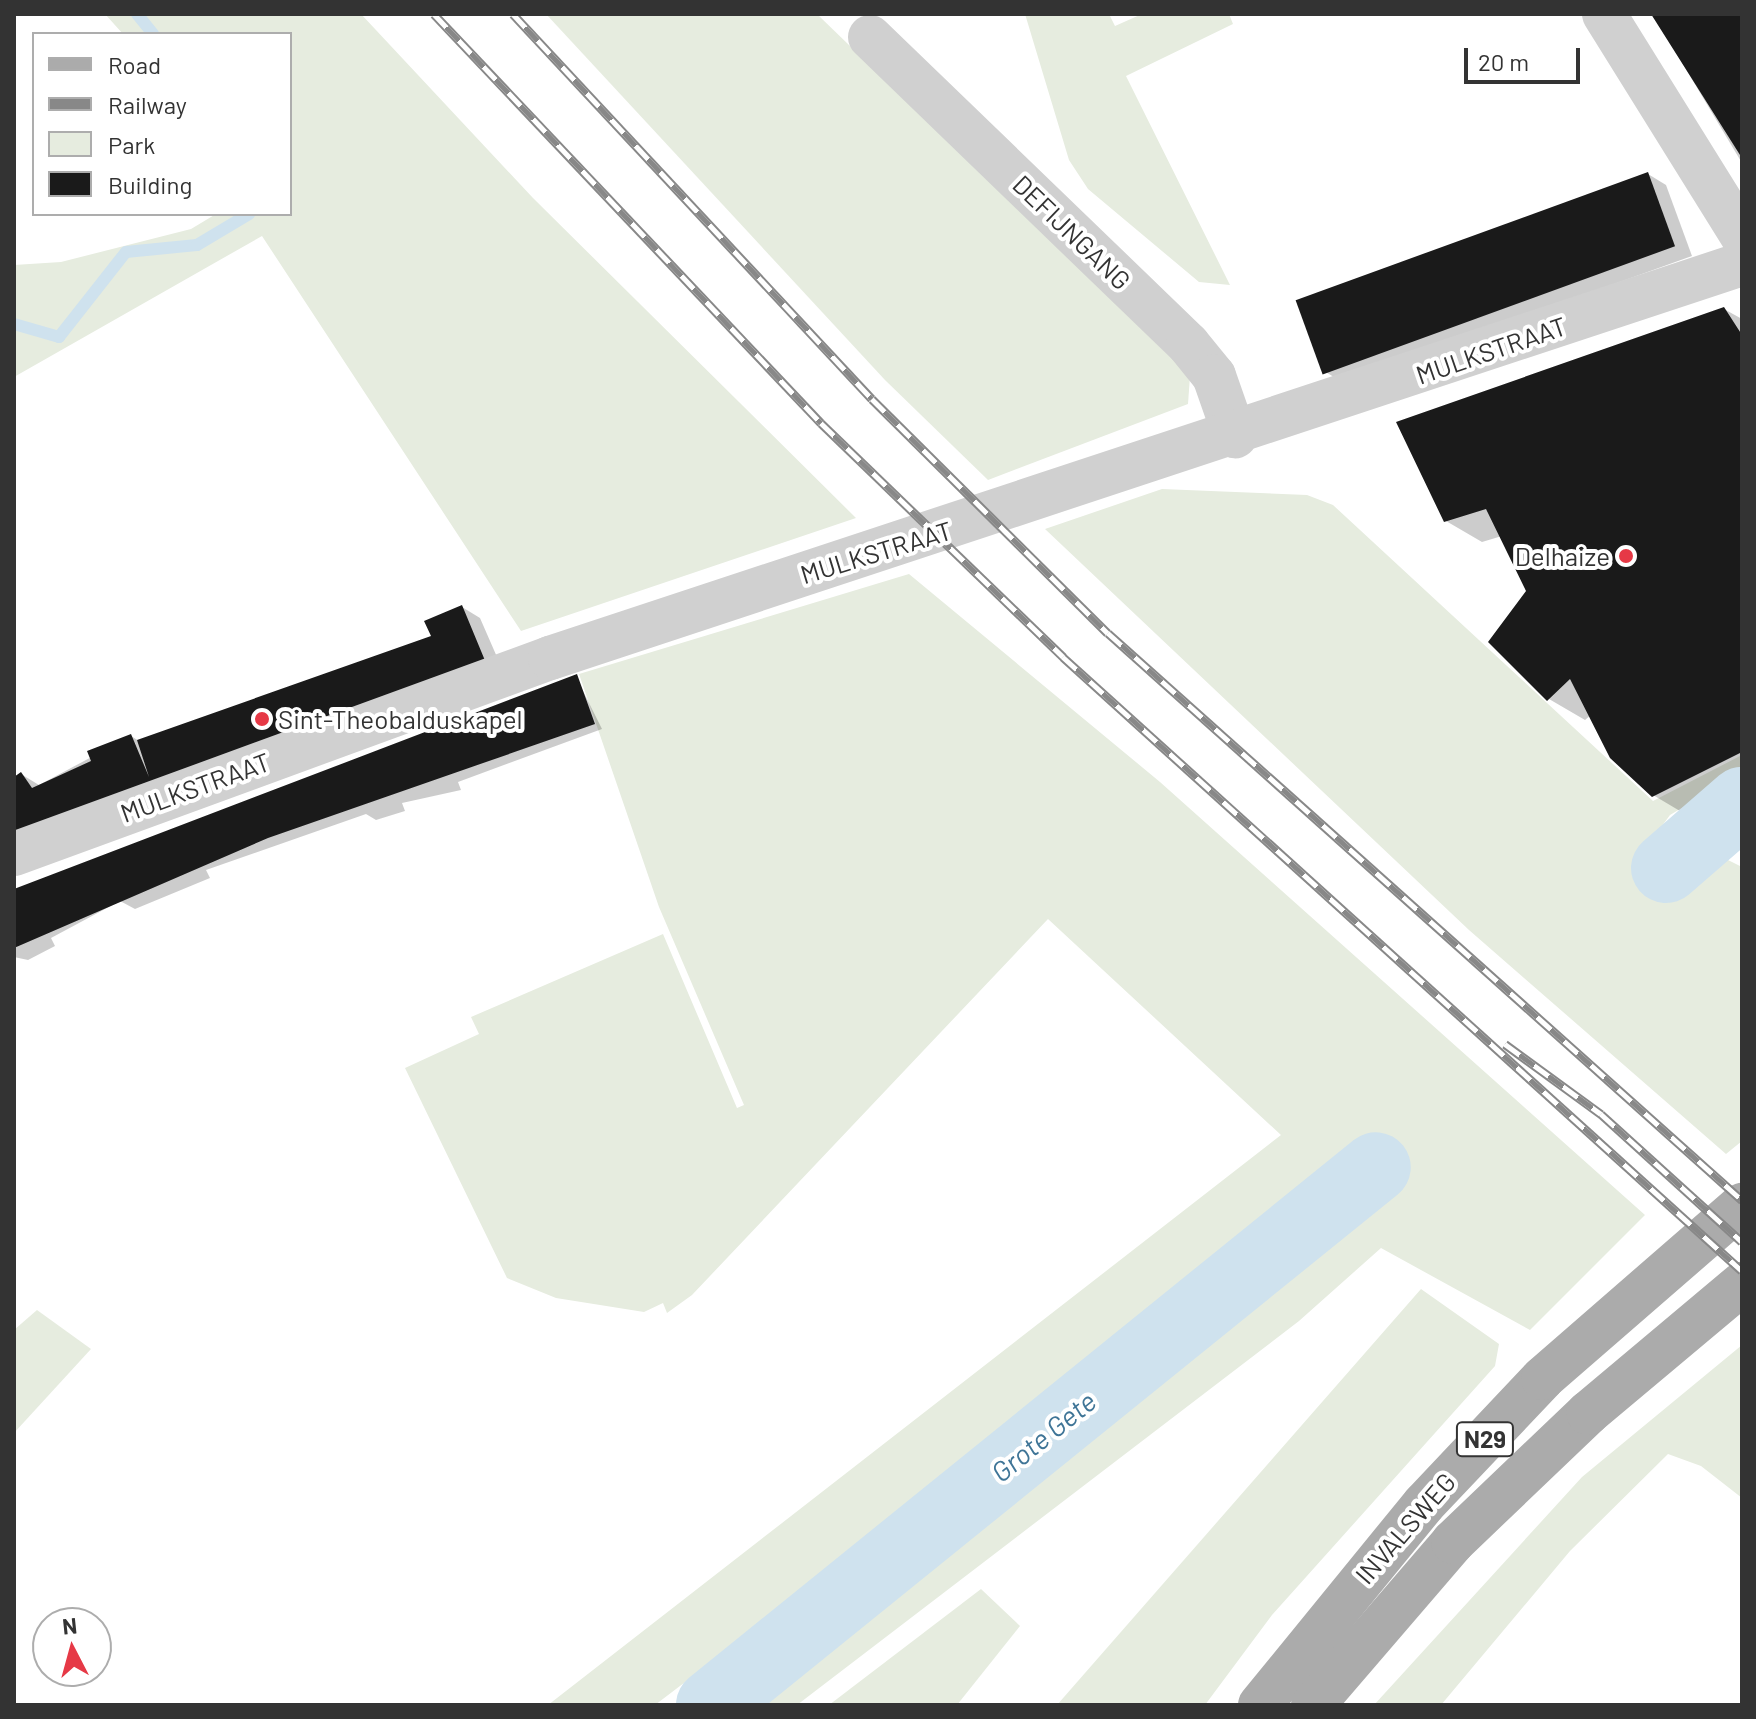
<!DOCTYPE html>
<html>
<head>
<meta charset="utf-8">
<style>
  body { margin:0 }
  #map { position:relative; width:1756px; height:1719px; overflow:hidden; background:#fff; font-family:Barlow,sans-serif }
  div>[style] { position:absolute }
  .green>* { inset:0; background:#e6ecdf }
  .shadow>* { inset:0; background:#0003 }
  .stream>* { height:12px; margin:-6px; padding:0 6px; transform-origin:6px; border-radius:6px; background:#cfe2ee }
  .river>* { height:70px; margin:-35px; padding:0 35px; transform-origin:35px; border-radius:35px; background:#cfe2ee }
  .building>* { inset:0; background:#1a1a1a; transform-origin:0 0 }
  .minor>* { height:44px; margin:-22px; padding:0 22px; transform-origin:22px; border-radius:22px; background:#d0d0d0 }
  .major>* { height:44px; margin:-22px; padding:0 22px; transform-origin:22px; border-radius:22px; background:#ababab }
  .rail>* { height:9px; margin-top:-4.5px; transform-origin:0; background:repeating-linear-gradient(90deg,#fff 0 18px,#888 0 36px); box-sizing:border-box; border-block:2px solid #888 }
  .dots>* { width:22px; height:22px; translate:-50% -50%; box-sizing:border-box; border:4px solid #fff; border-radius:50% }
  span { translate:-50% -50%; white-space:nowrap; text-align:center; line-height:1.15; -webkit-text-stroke:8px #fff; paint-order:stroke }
  .shield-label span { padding:2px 6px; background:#fff; border:2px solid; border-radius:6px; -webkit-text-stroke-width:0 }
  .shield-label { font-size:24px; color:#333; font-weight:700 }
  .street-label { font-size:26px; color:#333 }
  .poi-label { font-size:26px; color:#333 }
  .right { translate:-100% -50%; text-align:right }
  .left { translate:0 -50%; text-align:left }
  .water-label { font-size:28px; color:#3f7597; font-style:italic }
  .frame { position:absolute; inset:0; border:16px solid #333; pointer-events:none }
  .legend { position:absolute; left:32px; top:32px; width:260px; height:184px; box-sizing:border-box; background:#fff; border:2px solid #adadad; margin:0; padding:10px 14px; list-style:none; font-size:24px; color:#333 }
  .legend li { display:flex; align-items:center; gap:16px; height:40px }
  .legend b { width:40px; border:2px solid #adadad }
  .north { position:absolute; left:32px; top:1607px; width:80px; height:80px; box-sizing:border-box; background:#fff; border:2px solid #adadad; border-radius:50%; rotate:354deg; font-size:22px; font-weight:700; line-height:32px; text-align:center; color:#333 }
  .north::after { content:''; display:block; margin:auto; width:28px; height:36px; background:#e63946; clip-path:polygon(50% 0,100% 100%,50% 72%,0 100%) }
  .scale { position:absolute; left:1464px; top:48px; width:116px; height:36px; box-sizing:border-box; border:4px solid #333; border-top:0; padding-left:10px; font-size:24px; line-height:28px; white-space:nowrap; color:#333; -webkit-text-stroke:6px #fff; paint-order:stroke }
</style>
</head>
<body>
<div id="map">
  <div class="green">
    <i style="clip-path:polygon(105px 14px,361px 14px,533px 198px,856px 518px,521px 631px,262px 236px,14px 377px,14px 265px,61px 262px,191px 229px,216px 214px,290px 214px,290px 34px,123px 34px)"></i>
    <i style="clip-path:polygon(546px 14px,817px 14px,1190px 376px,1188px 404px,988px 480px,885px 380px)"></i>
    <i style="clip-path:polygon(1025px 14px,1109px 14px,1115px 26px,1142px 14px,1229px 14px,1233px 24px,1126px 76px,1230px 285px,1199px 282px,1088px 189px,1069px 160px)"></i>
    <i style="clip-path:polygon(1162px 489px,1307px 495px,1333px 505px,1653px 801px,1742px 755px,1742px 772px,1670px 815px,1637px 860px,1683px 884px,1718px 855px,1742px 867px,1742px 1141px,1726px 1154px,1469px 930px,1045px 529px)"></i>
    <i style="clip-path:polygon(909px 574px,1160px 782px,1645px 1215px,1530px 1330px,1381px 1248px,1299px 1321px,797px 1705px,732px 1705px,1237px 1313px,1361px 1204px,1385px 1193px,1390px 1170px,1373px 1155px,1346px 1164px,1210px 1283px,655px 1705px,548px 1705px,1281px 1135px,1048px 919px,692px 1295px,667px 1313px,663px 1303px,644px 1312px,556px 1298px,507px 1278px,405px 1068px,479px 1034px,471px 1017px,663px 934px,737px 1108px,744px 1105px,659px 907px,579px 674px)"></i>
    <i style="clip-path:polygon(1421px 1289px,1499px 1344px,1495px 1366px,1272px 1615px,1205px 1705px,1057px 1705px)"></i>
    <i style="clip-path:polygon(37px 1310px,91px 1349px,14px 1433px,14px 1330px)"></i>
    <i style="clip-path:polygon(1742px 1345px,1742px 1498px,1701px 1466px,1668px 1454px,1570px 1551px,1441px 1705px,1374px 1705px,1582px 1477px)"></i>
    <i style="clip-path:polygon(981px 1589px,1020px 1626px,957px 1705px,829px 1705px)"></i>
  </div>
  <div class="shadow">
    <i style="clip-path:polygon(1653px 14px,1742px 14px,1742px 163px)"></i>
    <i style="clip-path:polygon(1648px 174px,1666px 185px,1692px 256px,1342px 382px,1324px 371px)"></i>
    <i style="clip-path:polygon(1724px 309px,1742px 319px,1742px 791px,1690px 817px,1653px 795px,1591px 715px,1585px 720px,1549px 699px,1529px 591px,1502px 536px,1482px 542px,1446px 521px)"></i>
    <i style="clip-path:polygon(462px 607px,480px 618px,504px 673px,14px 845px,14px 779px,21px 774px,39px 785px,131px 736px,139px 741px,433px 638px)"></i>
    <i style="clip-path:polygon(576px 677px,602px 729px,458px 782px,461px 790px,402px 803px,405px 811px,376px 820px,366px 814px,206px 870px,210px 878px,135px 909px,120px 901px,51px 938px,55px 946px,28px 960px,14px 957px,14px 891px)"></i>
  </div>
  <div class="stream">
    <i style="left:137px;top:14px;width:26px;rotate:51deg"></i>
    <i style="left:14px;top:324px;width:47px;rotate:16.1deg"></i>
    <i style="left:59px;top:337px;width:108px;rotate:-51.8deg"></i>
    <i style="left:126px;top:252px;width:71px;rotate:-5.6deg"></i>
    <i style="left:197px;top:245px;width:61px;rotate:-30.8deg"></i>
  </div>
  <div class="river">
    <i style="left:1666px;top:868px;width:101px;rotate:-41deg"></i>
    <i style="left:711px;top:1705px;width:855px;rotate:-38.97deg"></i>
  </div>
  <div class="building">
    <i style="clip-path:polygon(1651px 14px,1742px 14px,1742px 168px,1740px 155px)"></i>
    <i style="left:1648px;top:172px;width:79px;height:375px;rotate:70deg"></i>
    <i style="clip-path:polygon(1724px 307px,1742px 335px,1742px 752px,1652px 797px,1610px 758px,1570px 679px,1547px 701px,1488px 642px,1526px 591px,1486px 509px,1444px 522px,1396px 422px)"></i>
    <i style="clip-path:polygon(462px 605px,486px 663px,14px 837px,14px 777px,21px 772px,32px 788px,91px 761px,87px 751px,131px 734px,149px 777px,137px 740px,431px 636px,424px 621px)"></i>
    <i style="clip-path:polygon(577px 674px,595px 724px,268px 838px,14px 948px,14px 889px)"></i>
  </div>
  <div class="minor">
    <i style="left:1604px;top:14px;width:261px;rotate:58.1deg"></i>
    <i style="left:870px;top:37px;width:442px;rotate:44deg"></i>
    <i style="left:1188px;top:344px;width:41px;rotate:50.9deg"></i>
    <i style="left:1214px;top:376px;width:64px;rotate:70.7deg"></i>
    <i style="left:14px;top:854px;width:571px;rotate:-20.09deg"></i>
    <i style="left:550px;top:658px;width:1255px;rotate:-18.29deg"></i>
  </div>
  <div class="major">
    <i style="left:1260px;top:1705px;width:259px;rotate:-50.8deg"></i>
    <i style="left:1424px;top:1504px;width:173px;rotate:-46.6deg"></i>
    <i style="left:1543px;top:1378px;width:264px;rotate:-41deg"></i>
    <i style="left:1313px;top:1705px;width:215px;rotate:-49.3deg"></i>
    <i style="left:1453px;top:1542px;width:187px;rotate:-43.7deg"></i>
    <i style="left:1588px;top:1413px;width:201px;rotate:-40deg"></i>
  </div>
  <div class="rail">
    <i style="left:434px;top:14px;width:563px;rotate:46.58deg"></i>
    <i style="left:821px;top:423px;width:337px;rotate:44deg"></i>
    <i style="left:1063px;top:657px;width:915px;rotate:42.12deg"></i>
    <i style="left:513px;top:14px;width:526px;rotate:47deg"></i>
    <i style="left:872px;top:399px;width:332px;rotate:44.8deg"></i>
    <i style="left:1108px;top:633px;width:851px;rotate:41.81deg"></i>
    <i style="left:1505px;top:1044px;width:119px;rotate:36.1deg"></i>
    <i style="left:1601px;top:1114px;width:190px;rotate:42.2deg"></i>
  </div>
  <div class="dots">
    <i style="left:1626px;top:556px;background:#e63946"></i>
    <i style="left:262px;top:719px;background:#e63946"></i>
  </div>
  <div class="shield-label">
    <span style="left:1485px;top:1439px">N29</span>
  </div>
  <div class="street-label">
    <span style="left:1072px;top:232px;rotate:44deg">DEFIJNGANG</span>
    <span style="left:1491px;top:350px;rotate:-19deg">MULKSTRAAT</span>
    <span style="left:876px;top:552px;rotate:-17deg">MULKSTRAAT</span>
    <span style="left:195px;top:787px;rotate:-20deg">MULKSTRAAT</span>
    <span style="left:1405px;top:1528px;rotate:-49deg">INVALSWEG</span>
  </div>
  <div class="poi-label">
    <span class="right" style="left:1610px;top:556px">Delhaize</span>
    <span class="left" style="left:278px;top:719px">Sint-Theobalduskapel</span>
  </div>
  <div class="water-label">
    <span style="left:1043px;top:1436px;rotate:-39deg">Grote Gete</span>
  </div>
  <div class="frame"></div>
  <ul class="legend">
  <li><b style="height:10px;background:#ababab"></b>Road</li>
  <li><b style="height:10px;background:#888"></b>Railway</li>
  <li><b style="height:22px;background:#e6ecdf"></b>Park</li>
  <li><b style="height:22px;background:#1a1a1a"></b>Building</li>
  </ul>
  <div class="north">N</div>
  <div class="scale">20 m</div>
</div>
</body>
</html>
